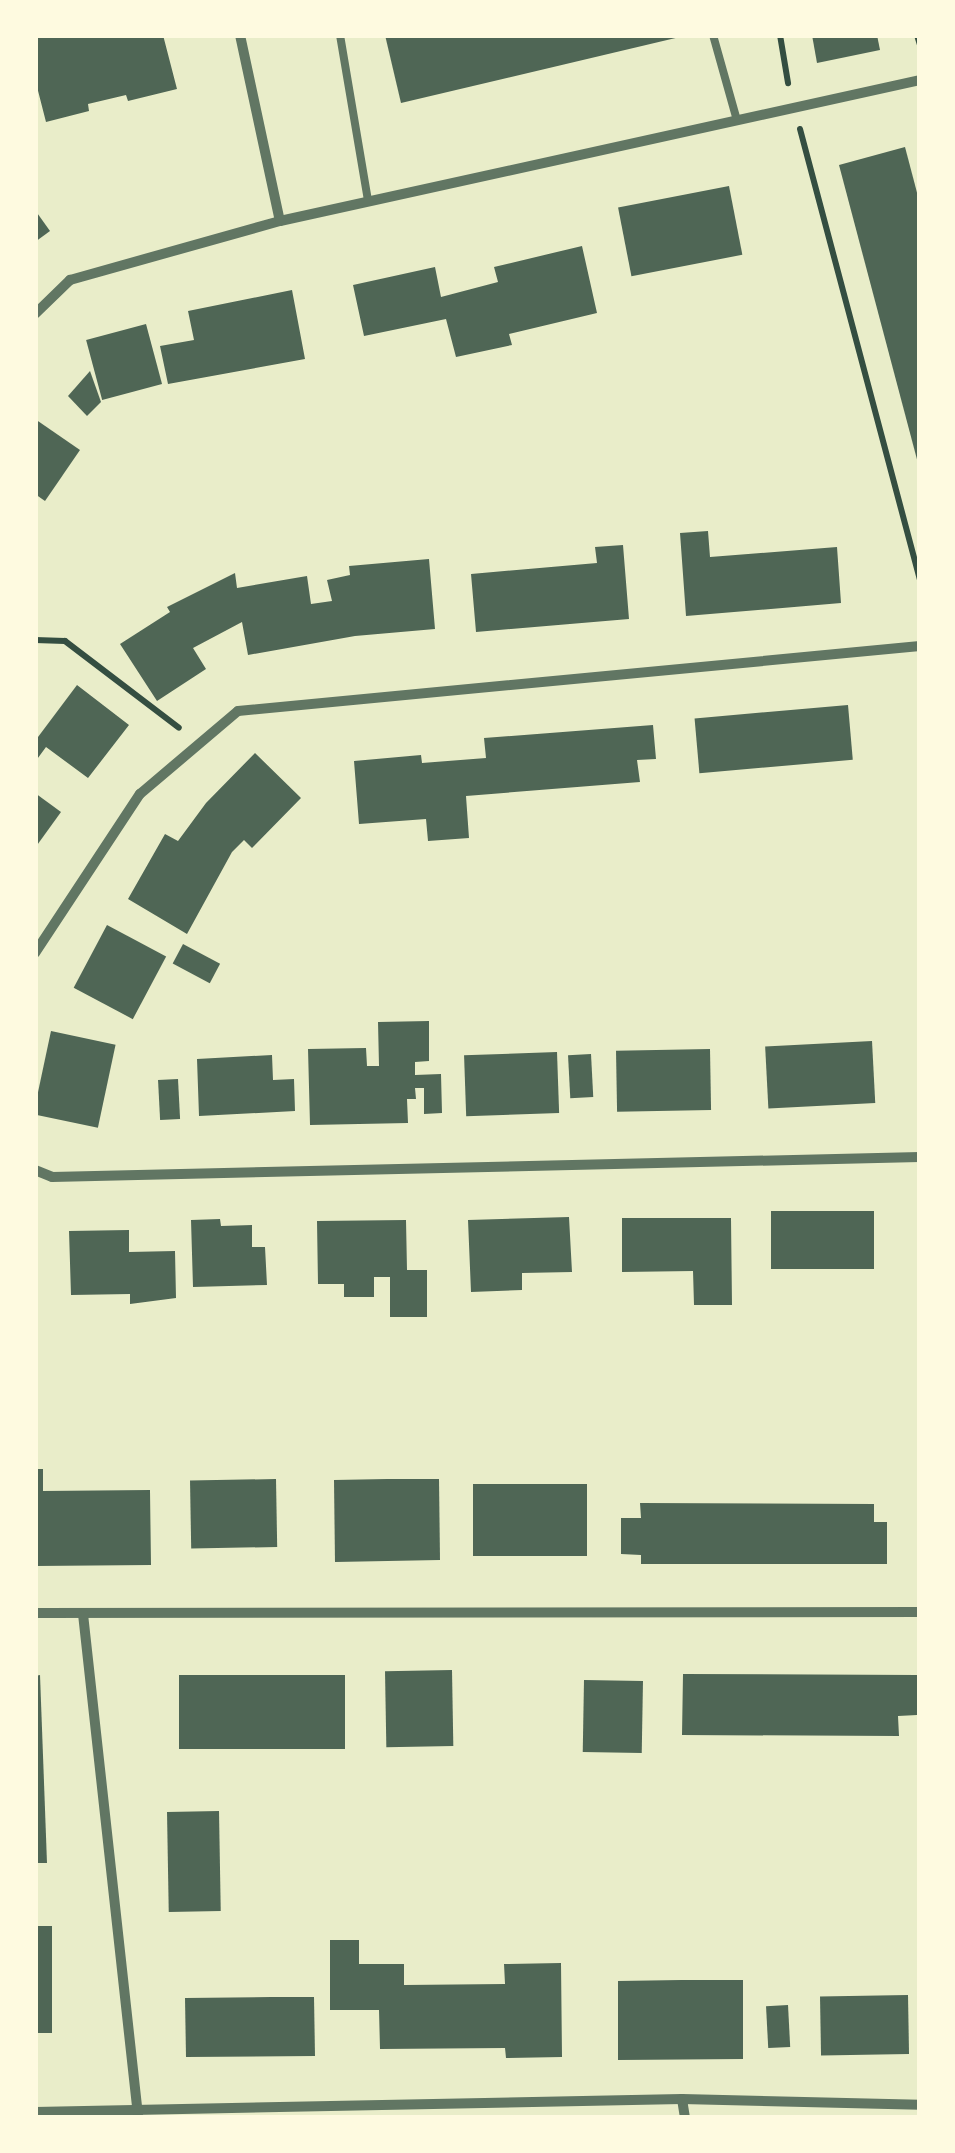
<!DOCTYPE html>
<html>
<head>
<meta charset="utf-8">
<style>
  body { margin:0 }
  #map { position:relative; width:955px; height:2153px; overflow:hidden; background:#e9edc9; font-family:"Fira Sans",sans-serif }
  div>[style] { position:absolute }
  .building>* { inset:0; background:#4f6655; transform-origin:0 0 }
  .path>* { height:6px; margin:-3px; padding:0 3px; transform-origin:3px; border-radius:3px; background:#344e41 }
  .service>* { height:8px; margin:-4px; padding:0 4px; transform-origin:4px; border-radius:4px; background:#617663 }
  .minor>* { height:10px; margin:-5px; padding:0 5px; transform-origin:5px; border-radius:5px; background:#617663 }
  span { translate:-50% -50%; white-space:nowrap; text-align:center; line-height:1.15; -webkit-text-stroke:8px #fefae0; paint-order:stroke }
  .frame { position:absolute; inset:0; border:38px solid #fefae0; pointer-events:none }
</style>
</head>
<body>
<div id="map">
  <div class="building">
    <i style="clip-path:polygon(35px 35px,163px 35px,177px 89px,128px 101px,126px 95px,88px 104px,89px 111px,46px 122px,35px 79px)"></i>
    <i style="clip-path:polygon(385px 35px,684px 35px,684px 36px,401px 103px)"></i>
    <i style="clip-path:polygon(812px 35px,877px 35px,880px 50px,817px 63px)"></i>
    <i style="clip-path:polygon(905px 147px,920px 204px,919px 467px,839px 165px)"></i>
    <i style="left:729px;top:186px;width:70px;height:113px;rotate:79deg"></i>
    <i style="clip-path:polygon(35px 210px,50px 231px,35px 242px)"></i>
    <i style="clip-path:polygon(582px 246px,597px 313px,509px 334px,512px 345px,456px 357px,446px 319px,364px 336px,353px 285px,435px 267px,441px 297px,498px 282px,494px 267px)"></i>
    <i style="clip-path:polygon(292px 290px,305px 359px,168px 384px,160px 346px,194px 340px,188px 311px)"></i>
    <i style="left:146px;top:324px;width:62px;height:62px;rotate:75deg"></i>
    <i style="clip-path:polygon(90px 371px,101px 402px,87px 416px,68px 396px)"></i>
    <i style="clip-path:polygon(35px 419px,80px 450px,45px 501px,35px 494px)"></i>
    <i style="clip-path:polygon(708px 531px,710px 557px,837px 547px,841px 603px,686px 616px,680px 533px)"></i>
    <i style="clip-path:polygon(623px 545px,629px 619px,476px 632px,471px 574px,597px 563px,595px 547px)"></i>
    <i style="clip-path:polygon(429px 559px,435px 629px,355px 636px,248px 655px,242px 622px,193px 648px,206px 669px,157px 701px,120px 644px,170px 612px,167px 607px,235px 573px,237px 588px,307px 576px,311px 604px,332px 601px,327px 580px,350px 575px,349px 566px)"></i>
    <i style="clip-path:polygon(77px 685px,129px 725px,88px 778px,46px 747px,35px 762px,35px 741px)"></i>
    <i style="left:848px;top:705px;width:55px;height:154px;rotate:85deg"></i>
    <i style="clip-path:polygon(653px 725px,656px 759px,637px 760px,640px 782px,466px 796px,469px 838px,428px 841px,426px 819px,359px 824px,354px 761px,421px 755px,422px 763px,486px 758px,484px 738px)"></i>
    <i style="clip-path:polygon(255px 753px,301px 798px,252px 848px,244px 840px,232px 852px,187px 934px,128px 899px,165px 834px,178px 841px,206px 803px)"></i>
    <i style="clip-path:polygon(35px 793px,61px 812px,35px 848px)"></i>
    <i style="left:107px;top:925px;width:67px;height:71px;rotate:28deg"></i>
    <i style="left:183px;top:944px;width:42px;height:22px;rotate:28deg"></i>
    <i style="clip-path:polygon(429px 1021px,429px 1061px,415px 1062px,415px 1075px,441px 1074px,442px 1113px,424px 1114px,424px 1088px,415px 1088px,416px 1099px,407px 1099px,408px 1123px,310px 1125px,308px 1049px,366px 1048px,367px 1066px,379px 1066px,378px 1022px)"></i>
    <i style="left:51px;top:1031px;width:66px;height:85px;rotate:12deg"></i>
    <i style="left:872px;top:1041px;width:62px;height:107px;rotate:87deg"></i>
    <i style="left:710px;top:1049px;width:61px;height:94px;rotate:89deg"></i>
    <i style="left:557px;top:1052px;width:61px;height:93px;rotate:88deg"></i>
    <i style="left:591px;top:1054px;width:43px;height:23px;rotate:87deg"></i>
    <i style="clip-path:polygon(272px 1055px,273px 1080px,294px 1079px,295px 1111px,199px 1116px,197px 1059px)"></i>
    <i style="left:178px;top:1079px;width:40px;height:20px;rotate:87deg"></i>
    <i style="left:874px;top:1211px;width:58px;height:103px;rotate:90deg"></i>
    <i style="clip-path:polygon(569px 1217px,572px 1272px,522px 1273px,522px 1290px,471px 1292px,468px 1220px)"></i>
    <i style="clip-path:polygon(622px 1218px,731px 1218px,732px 1305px,694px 1305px,693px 1271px,622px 1272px)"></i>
    <i style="clip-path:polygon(220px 1219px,221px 1226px,252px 1225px,252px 1247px,265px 1247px,267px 1285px,193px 1287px,191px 1220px)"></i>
    <i style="clip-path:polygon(406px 1220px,407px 1270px,427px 1270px,427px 1317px,390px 1317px,390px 1277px,374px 1277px,374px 1297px,344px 1297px,344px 1284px,318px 1284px,317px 1221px)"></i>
    <i style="clip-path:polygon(129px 1230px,129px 1252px,175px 1251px,176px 1298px,130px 1304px,130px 1294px,71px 1295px,69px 1231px)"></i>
    <i style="clip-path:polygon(35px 1469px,43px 1469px,43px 1491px,150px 1490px,151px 1565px,35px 1566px)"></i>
    <i style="left:276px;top:1479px;width:68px;height:86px;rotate:89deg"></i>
    <i style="clip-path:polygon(387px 1479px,439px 1479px,440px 1560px,335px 1562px,334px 1480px)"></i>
    <i style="left:587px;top:1484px;width:72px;height:114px;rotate:90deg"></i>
    <i style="clip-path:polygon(640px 1503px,874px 1504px,874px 1522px,887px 1522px,887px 1564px,641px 1564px,641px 1555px,621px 1554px,621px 1518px,641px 1518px)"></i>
    <i style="left:452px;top:1670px;width:76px;height:67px;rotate:89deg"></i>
    <i style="clip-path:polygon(683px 1674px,917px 1675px,917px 1715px,898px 1716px,899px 1736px,682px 1735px)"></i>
    <i style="clip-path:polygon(40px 1675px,47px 1863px,35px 1863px,35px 1676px)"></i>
    <i style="left:345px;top:1675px;width:74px;height:166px;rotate:90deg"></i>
    <i style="left:584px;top:1680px;width:59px;height:72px;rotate:1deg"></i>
    <i style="left:219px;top:1811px;width:100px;height:52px;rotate:89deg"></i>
    <i style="left:35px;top:1926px;width:17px;height:107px"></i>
    <i style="clip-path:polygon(330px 1940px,359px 1940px,359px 1964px,404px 1964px,404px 1985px,505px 1984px,504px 1964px,561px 1963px,562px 2057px,506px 2058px,505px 2048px,380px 2049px,379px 2010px,330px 2010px)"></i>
    <i style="clip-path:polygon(681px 1980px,743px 1980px,743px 2059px,618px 2060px,618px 1981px)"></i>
    <i style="left:908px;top:1995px;width:59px;height:88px;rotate:89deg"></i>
    <i style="clip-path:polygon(271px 1997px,314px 1997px,315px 2056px,186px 2057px,185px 1998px)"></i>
    <i style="left:788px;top:2005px;width:42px;height:22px;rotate:87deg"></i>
  </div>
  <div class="path">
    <i style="left:780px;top:35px;width:49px;rotate:80.5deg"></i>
    <i style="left:917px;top:35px;width:10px;rotate:73deg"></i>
    <i style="left:800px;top:129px;width:466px;rotate:75.1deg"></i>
    <i style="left:35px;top:640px;width:30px;rotate:2deg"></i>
    <i style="left:65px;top:641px;width:143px;rotate:37.3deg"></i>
  </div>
  <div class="service">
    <i style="left:340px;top:35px;width:167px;rotate:80.4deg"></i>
    <i style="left:713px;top:35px;width:85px;rotate:74.3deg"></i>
  </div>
  <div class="minor">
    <i style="left:240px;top:35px;width:190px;rotate:77.9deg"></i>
    <i style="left:35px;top:314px;width:49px;rotate:-44.2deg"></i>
    <i style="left:70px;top:280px;width:218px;rotate:-15.7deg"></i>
    <i style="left:280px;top:221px;width:655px;rotate:-12.42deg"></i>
    <i style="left:35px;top:953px;width:191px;rotate:-56.6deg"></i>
    <i style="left:140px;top:794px;width:128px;rotate:-40.3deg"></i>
    <i style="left:238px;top:711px;width:685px;rotate:-5.44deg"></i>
    <i style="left:35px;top:1170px;width:18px;rotate:22deg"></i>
    <i style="left:52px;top:1177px;width:868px;rotate:-1.32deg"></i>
    <i style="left:35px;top:1613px;width:885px;rotate:-0.06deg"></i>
    <i style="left:83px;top:1614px;width:504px;rotate:83.74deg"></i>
    <i style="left:682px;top:2099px;width:19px;rotate:81deg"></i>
    <i style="left:35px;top:2112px;width:647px;rotate:-1.15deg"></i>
    <i style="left:682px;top:2099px;width:238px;rotate:1.4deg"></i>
  </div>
  <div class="frame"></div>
</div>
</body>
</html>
